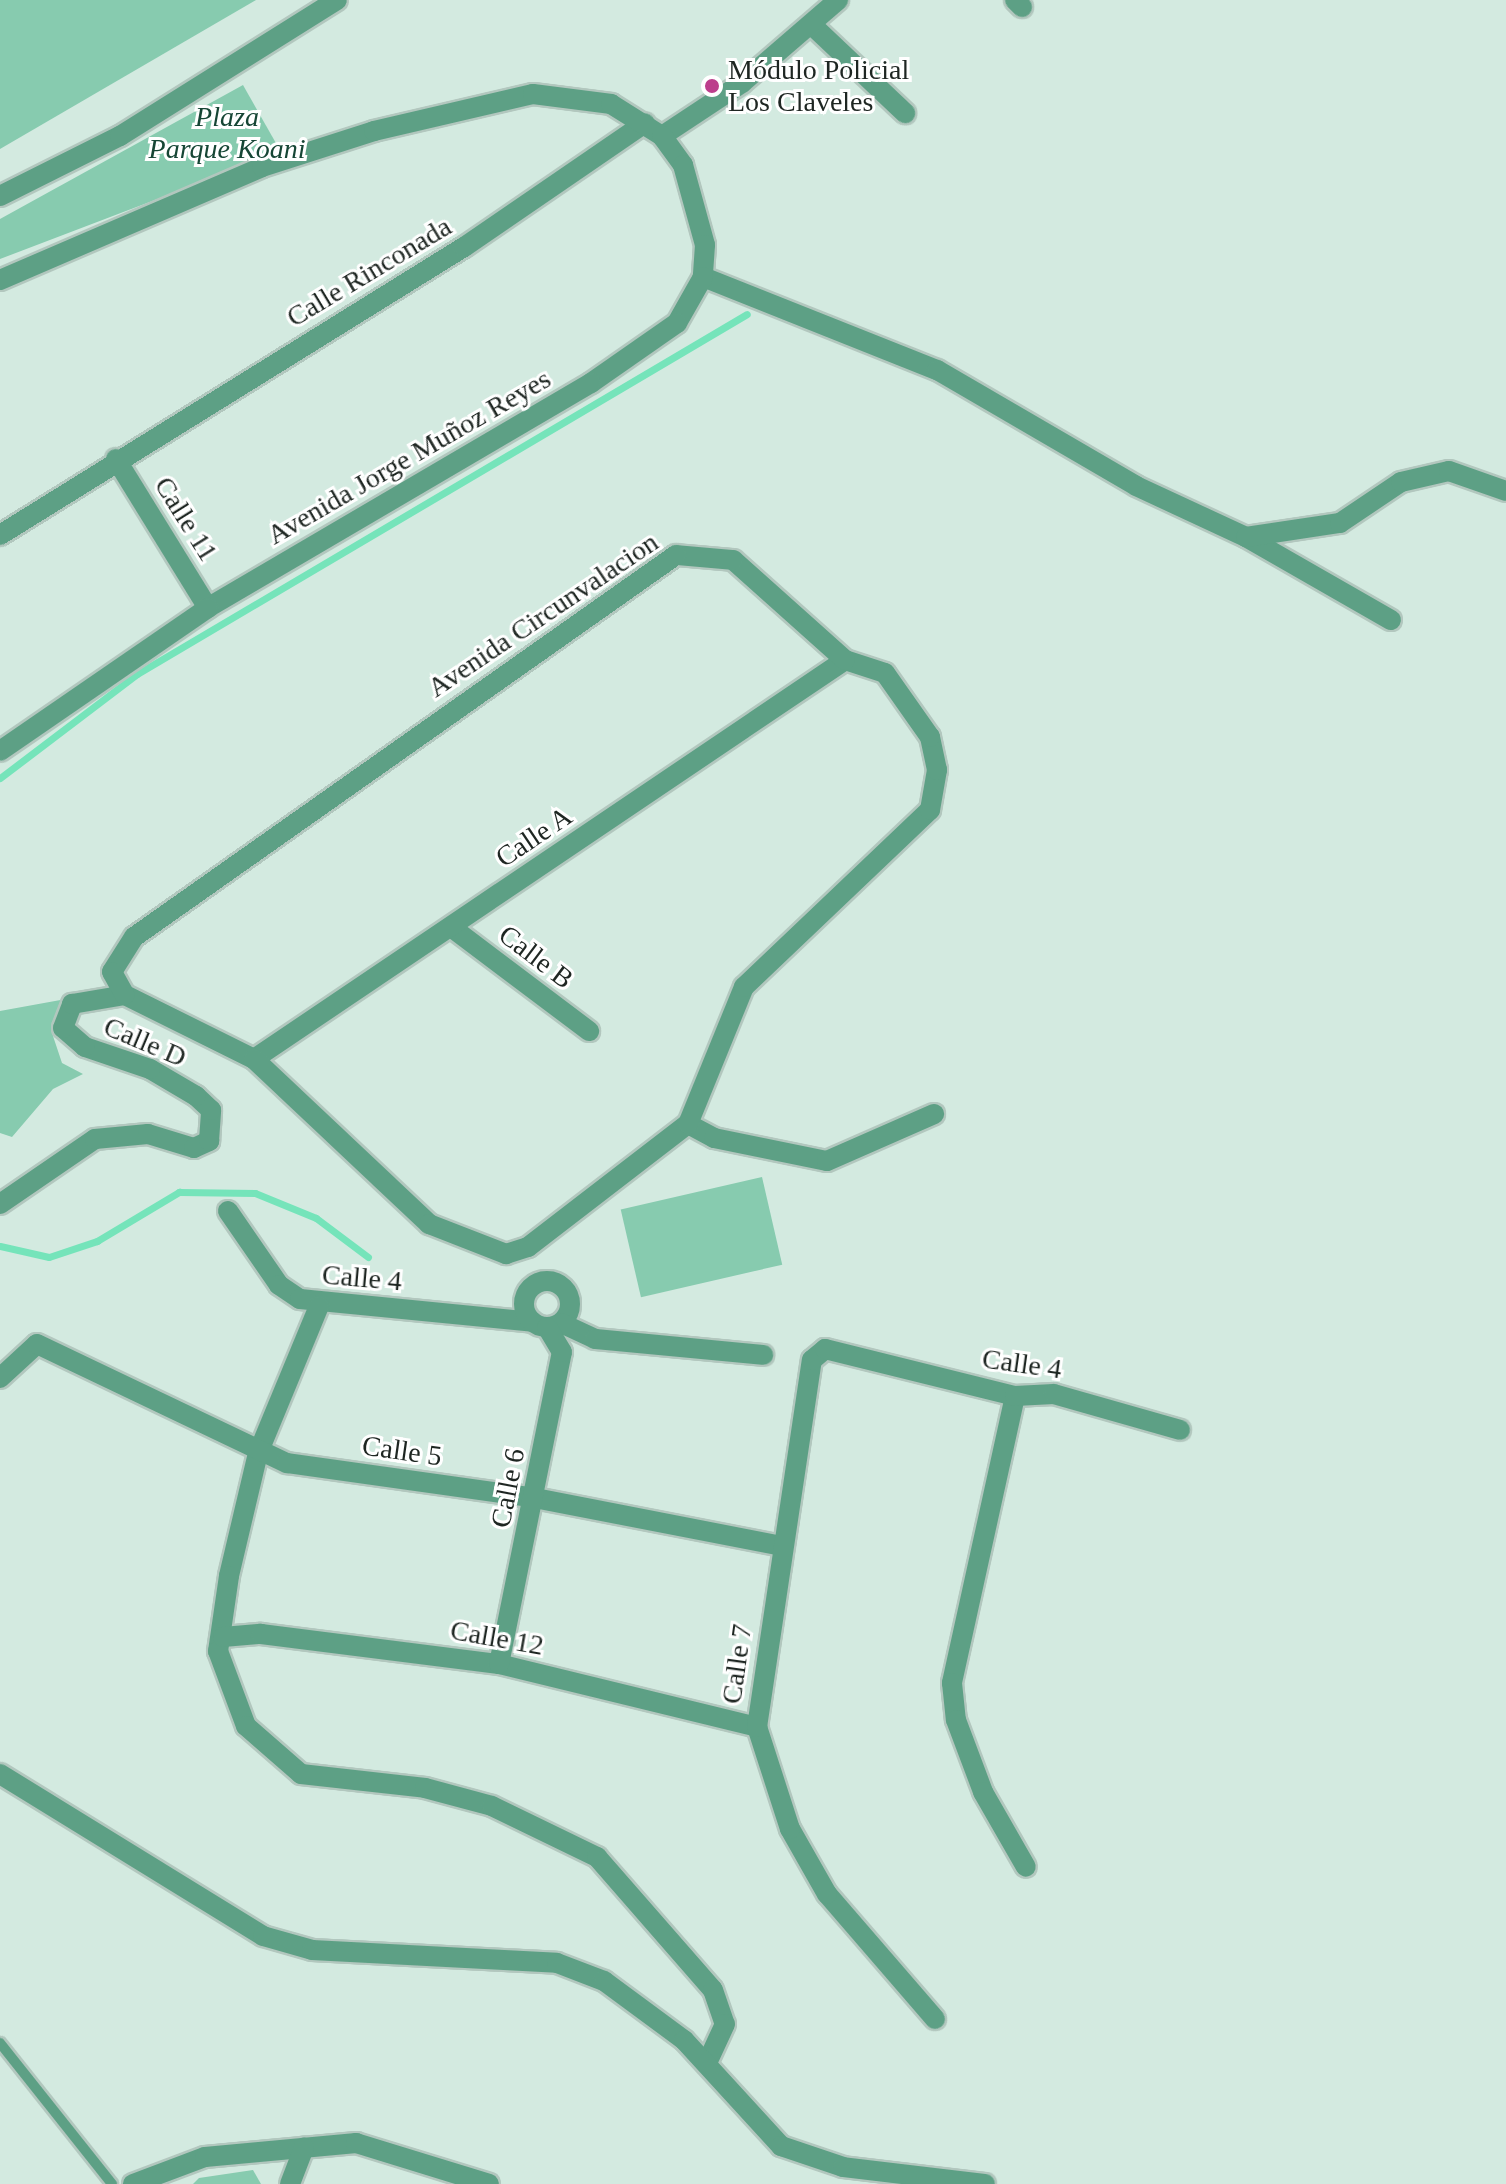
<!DOCTYPE html>
<html>
<head>
<meta charset="utf-8">
<style>
  body { margin:0 }
  #map { position:relative; width:1506px; height:2184px; overflow:hidden; background:#d3eae0; font-family:"Times New Roman",serif }
  div>[style] { position:absolute }
  .green>* { inset:0; background:#87cbaf; transform-origin:0 0 }
  .stream>* { height:7px; margin:-3.5px; padding:0 3.5px; transform-origin:3.5px; border-radius:3.5px; background:#75e4ba }
  .roads { filter:drop-shadow(2px 0 #b2c7be) drop-shadow(-2px 0 #b2c7be) drop-shadow(0 2px #b2c7be) drop-shadow(0 -2px #b2c7be) }
  .service>* { height:10px; margin:-5px; padding:0 5px; transform-origin:5px; border-radius:5px; background:#5da085 }
  .minor>* { height:20px; margin:-10px; padding:0 10px; transform-origin:10px; border-radius:10px; background:#5da085 }
  .minor>.ring { margin:-10px; padding:0; box-sizing:content-box; background:none; border:20px solid #5da085; border-radius:50% }
  .tertiary>* { height:20px; margin:-10px; padding:0 10px; transform-origin:10px; border-radius:10px; background:#5da085 }
  .dots>* { width:22px; height:22px; translate:-50% -50%; box-sizing:border-box; border:4px solid #fff; border-radius:50% }
  span { translate:-50% -50%; white-space:nowrap; text-align:center; line-height:1.15; -webkit-text-stroke:6px #fff; paint-order:stroke }
  .poi-label { font-size:28px; color:#1e2622 }
  .left { translate:0 -50%; text-align:left }
  .park-label { font-size:28px; color:#164635; font-style:italic }
  .street-label { font-size:28px; color:#1e2622 }
</style>
</head>
<body>
<div id="map">
  <div class="green">
    <i style="clip-path:polygon(0 0,256px 0,0 149px)"></i>
    <i style="clip-path:polygon(243px 85px,281px 152px,0 259px,0 219px)"></i>
    <i style="clip-path:polygon(66px 999px,53px 1036px,62px 1063px,83px 1074px,53px 1089px,12px 1137px,0 1133px,0 1011px)"></i>
    <i style="left:762px;top:1177px;width:90px;height:145px;rotate:77deg"></i>
    <i style="clip-path:polygon(253px 2170px,261px 2184px,193px 2184px,199px 2178px)"></i>
  </div>
  <div class="stream">
    <i style="left:0;top:778px;width:172px;rotate:-37.2deg"></i>
    <i style="left:137px;top:674px;width:708px;rotate:-30.55deg"></i>
    <i style="left:0;top:1246px;width:50px;rotate:12.7deg"></i>
    <i style="left:49px;top:1257px;width:51px;rotate:-18.4deg"></i>
    <i style="left:97px;top:1241px;width:96px;rotate:-30.9deg"></i>
    <i style="left:179px;top:1192px;width:76px;rotate:0.8deg"></i>
    <i style="left:255px;top:1193px;width:66px;rotate:22.3deg"></i>
    <i style="left:316px;top:1218px;width:65px;rotate:36.9deg"></i>
  </div>
  <div class="roads">
    <div class="service">
      <i style="left:0;top:2043px;width:180px;rotate:51.5deg"></i>
    </div>
    <div class="minor">
      <i style="left:1015px;top:0;width:10px;rotate:45deg"></i>
      <i style="left:813px;top:26px;width:127px;rotate:43.4deg"></i>
      <i style="left:662px;top:136px;width:96px;rotate:-33.5deg"></i>
      <i style="left:742px;top:83px;width:127px;rotate:-40.8deg"></i>
      <i style="left:703px;top:277px;width:252px;rotate:21.7deg"></i>
      <i style="left:937px;top:370px;width:230px;rotate:30.2deg"></i>
      <i style="left:1136px;top:486px;width:121px;rotate:24.9deg"></i>
      <i style="left:1246px;top:537px;width:167px;rotate:29.8deg"></i>
      <i style="left:116px;top:459px;width:175px;rotate:58.3deg"></i>
      <i style="left:0;top:535px;width:546px;rotate:-31.83deg"></i>
      <i style="left:464px;top:247px;width:219px;rotate:-34.4deg"></i>
      <i style="left:1246px;top:537px;width:95px;rotate:-8.5deg"></i>
      <i style="left:1340px;top:523px;width:73px;rotate:-33.9deg"></i>
      <i style="left:1401px;top:482px;width:49px;rotate:-12.9deg"></i>
      <i style="left:1449px;top:471px;width:60px;rotate:19.3deg"></i>
      <i style="left:451px;top:927px;width:173px;rotate:37deg"></i>
      <i style="left:254px;top:1059px;width:713px;rotate:-34.02deg"></i>
      <i style="left:688px;top:1124px;width:30px;rotate:28deg"></i>
      <i style="left:714px;top:1138px;width:115px;rotate:11.5deg"></i>
      <i style="left:827px;top:1161px;width:117px;rotate:-23.7deg"></i>
      <i style="left:0;top:1204px;width:115px;rotate:-34.4deg"></i>
      <i style="left:95px;top:1139px;width:53px;rotate:-5.4deg"></i>
      <i style="left:148px;top:1134px;width:48px;rotate:16.9deg"></i>
      <i style="left:194px;top:1148px;width:17px;rotate:-25deg"></i>
      <i style="left:209px;top:1141px;width:31px;rotate:-86deg"></i>
      <i style="left:211px;top:1110px;width:21px;rotate:-137deg"></i>
      <i style="left:196px;top:1096px;width:53px;rotate:-149.6deg"></i>
      <i style="left:150px;top:1069px;width:69px;rotate:-161.3deg"></i>
      <i style="left:85px;top:1047px;width:29px;rotate:-139deg"></i>
      <i style="left:63px;top:1028px;width:26px;rotate:-69deg"></i>
      <i style="left:72px;top:1004px;width:54px;rotate:-9.6deg"></i>
      <i style="left:125px;top:995px;width:144px;rotate:26.4deg"></i>
      <i style="left:254px;top:1059px;width:241px;rotate:43.3deg"></i>
      <i style="left:429px;top:1224px;width:83px;rotate:21.3deg"></i>
      <i style="left:506px;top:1254px;width:23px;rotate:-18deg"></i>
      <i style="left:528px;top:1247px;width:202px;rotate:-37.6deg"></i>
      <i style="left:688px;top:1124px;width:148px;rotate:-67.8deg"></i>
      <i style="left:744px;top:987px;width:257px;rotate:-43.6deg"></i>
      <i style="left:930px;top:810px;width:41px;rotate:-80.1deg"></i>
      <i style="left:937px;top:770px;width:34px;rotate:-102deg"></i>
      <i style="left:930px;top:737px;width:78px;rotate:-125.1deg"></i>
      <i style="left:885px;top:673px;width:42px;rotate:-162deg"></i>
      <i style="left:845px;top:660px;width:150px;rotate:-138.2deg"></i>
      <i style="left:733px;top:560px;width:57px;rotate:-175deg"></i>
      <i style="left:676px;top:555px;width:663px;rotate:144.82deg"></i>
      <i style="left:134px;top:937px;width:41px;rotate:122.2deg"></i>
      <i style="left:112px;top:972px;width:26px;rotate:61deg"></i>
      <i style="left:228px;top:1211px;width:90px;rotate:55.4deg"></i>
      <i style="left:279px;top:1285px;width:25px;rotate:34deg"></i>
      <i style="left:300px;top:1299px;width:234px;rotate:5.6deg"></i>
      <i class="ring" style="left:524px;top:1281px;width:26px;height:26px"></i>
      <i style="left:319px;top:1306px;width:159px;rotate:112.5deg"></i>
      <i style="left:258px;top:1453px;width:126px;rotate:103.3deg"></i>
      <i style="left:229px;top:1576px;width:76px;rotate:98.3deg"></i>
      <i style="left:218px;top:1651px;width:80px;rotate:69.5deg"></i>
      <i style="left:246px;top:1726px;width:73px;rotate:41.1deg"></i>
      <i style="left:301px;top:1774px;width:125px;rotate:6.4deg"></i>
      <i style="left:425px;top:1788px;width:69px;rotate:15deg"></i>
      <i style="left:492px;top:1806px;width:117px;rotate:25.9deg"></i>
      <i style="left:597px;top:1857px;width:176px;rotate:48.9deg"></i>
      <i style="left:713px;top:1990px;width:36px;rotate:71deg"></i>
      <i style="left:725px;top:2024px;width:43px;rotate:114.8deg"></i>
      <i style="left:561px;top:1323px;width:38px;rotate:25deg"></i>
      <i style="left:595px;top:1339px;width:169px;rotate:5.4deg"></i>
      <i style="left:0;top:1378px;width:50px;rotate:-42.6deg"></i>
      <i style="left:37px;top:1344px;width:277px;rotate:25.5deg"></i>
      <i style="left:287px;top:1463px;width:250px;rotate:8deg"></i>
      <i style="left:535px;top:1498px;width:252px;rotate:11deg"></i>
      <i style="left:1015px;top:1396px;width:294px;rotate:102.4deg"></i>
      <i style="left:952px;top:1683px;width:37px;rotate:84deg"></i>
      <i style="left:956px;top:1720px;width:77px;rotate:69.4deg"></i>
      <i style="left:983px;top:1792px;width:86px;rotate:60.2deg"></i>
      <i style="left:223px;top:1637px;width:38px;rotate:-5deg"></i>
      <i style="left:261px;top:1634px;width:240px;rotate:7.2deg"></i>
      <i style="left:499px;top:1664px;width:266px;rotate:13.7deg"></i>
      <i style="left:499px;top:1664px;width:318px;rotate:-78.6deg"></i>
      <i style="left:562px;top:1352px;width:29px;rotate:-121deg"></i>
      <i style="left:0;top:1774px;width:309px;rotate:31.6deg"></i>
      <i style="left:263px;top:1936px;width:51px;rotate:15.9deg"></i>
      <i style="left:312px;top:1950px;width:245px;rotate:3deg"></i>
      <i style="left:557px;top:1963px;width:50px;rotate:21deg"></i>
      <i style="left:604px;top:1981px;width:99px;rotate:36.4deg"></i>
      <i style="left:684px;top:2040px;width:144px;rotate:47.5deg"></i>
      <i style="left:781px;top:2146px;width:65px;rotate:18.7deg"></i>
      <i style="left:843px;top:2167px;width:143px;rotate:6.8deg"></i>
      <i style="left:935px;top:2019px;width:165px;rotate:-130.8deg"></i>
      <i style="left:827px;top:1894px;width:75px;rotate:-119.6deg"></i>
      <i style="left:790px;top:1829px;width:107px;rotate:-107.9deg"></i>
      <i style="left:757px;top:1727px;width:371px;rotate:-81.5deg"></i>
      <i style="left:812px;top:1360px;width:17px;rotate:-40deg"></i>
      <i style="left:825px;top:1349px;width:196px;rotate:13.9deg"></i>
      <i style="left:1015px;top:1396px;width:39px;rotate:-3deg"></i>
      <i style="left:1054px;top:1394px;width:131px;rotate:15.9deg"></i>
      <i style="left:133px;top:2184px;width:77px;rotate:-20.6deg"></i>
      <i style="left:205px;top:2157px;width:152px;rotate:-5.3deg"></i>
      <i style="left:356px;top:2143px;width:139px;rotate:17.1deg"></i>
      <i style="left:290px;top:2184px;width:39px;rotate:-69deg"></i>
    </div>
    <div class="tertiary">
      <i style="left:0;top:196px;width:134px;rotate:-26.6deg"></i>
      <i style="left:120px;top:136px;width:256px;rotate:-32.1deg"></i>
      <i style="left:0;top:280px;width:285px;rotate:-23.3deg"></i>
      <i style="left:262px;top:167px;width:118px;rotate:-17.8deg"></i>
      <i style="left:374px;top:131px;width:163px;rotate:-13.1deg"></i>
      <i style="left:533px;top:94px;width:79px;rotate:7.3deg"></i>
      <i style="left:611px;top:104px;width:60px;rotate:32.1deg"></i>
      <i style="left:662px;top:136px;width:36px;rotate:54deg"></i>
      <i style="left:683px;top:165px;width:83px;rotate:74.6deg"></i>
      <i style="left:705px;top:245px;width:32px;rotate:94deg"></i>
      <i style="left:703px;top:277px;width:53px;rotate:119.5deg"></i>
      <i style="left:677px;top:323px;width:105px;rotate:145.1deg"></i>
      <i style="left:591px;top:383px;width:444px;rotate:149.6deg"></i>
      <i style="left:208px;top:608px;width:252px;rotate:145.5deg"></i>
    </div>
  </div>
  <div class="dots">
    <i style="left:712px;top:86px;background:#bc3e8c"></i>
  </div>
  <div class="poi-label">
    <span class="left" style="left:728px;top:86px">Módulo Policial<br>Los Claveles</span>
  </div>
  <div class="park-label">
    <span style="left:227px;top:133px">Plaza<br>Parque Koani</span>
  </div>
  <div class="street-label">
    <span style="left:369px;top:272px;rotate:-31deg">Calle Rinconada</span>
    <span style="left:409px;top:457px;rotate:-30deg">Avenida Jorge Muñoz Reyes</span>
    <span style="left:186px;top:519px;rotate:58deg">Calle 11</span>
    <span style="left:543px;top:615px;rotate:-34deg">Avenida Circunvalacion</span>
    <span style="left:534px;top:837px;rotate:-34deg">Calle A</span>
    <span style="left:536px;top:957px;rotate:37deg">Calle B</span>
    <span style="left:145px;top:1042px;rotate:23deg">Calle D</span>
    <span style="left:362px;top:1278px;rotate:5deg">Calle 4</span>
    <span style="left:1022px;top:1364px;rotate:8deg">Calle 4</span>
    <span style="left:402px;top:1451px;rotate:8deg">Calle 5</span>
    <span style="left:508px;top:1488px;rotate:-79deg">Calle 6</span>
    <span style="left:497px;top:1638px;rotate:10deg">Calle 12</span>
    <span style="left:737px;top:1664px;rotate:-82deg">Calle 7</span>
  </div>
</div>
</body>
</html>
